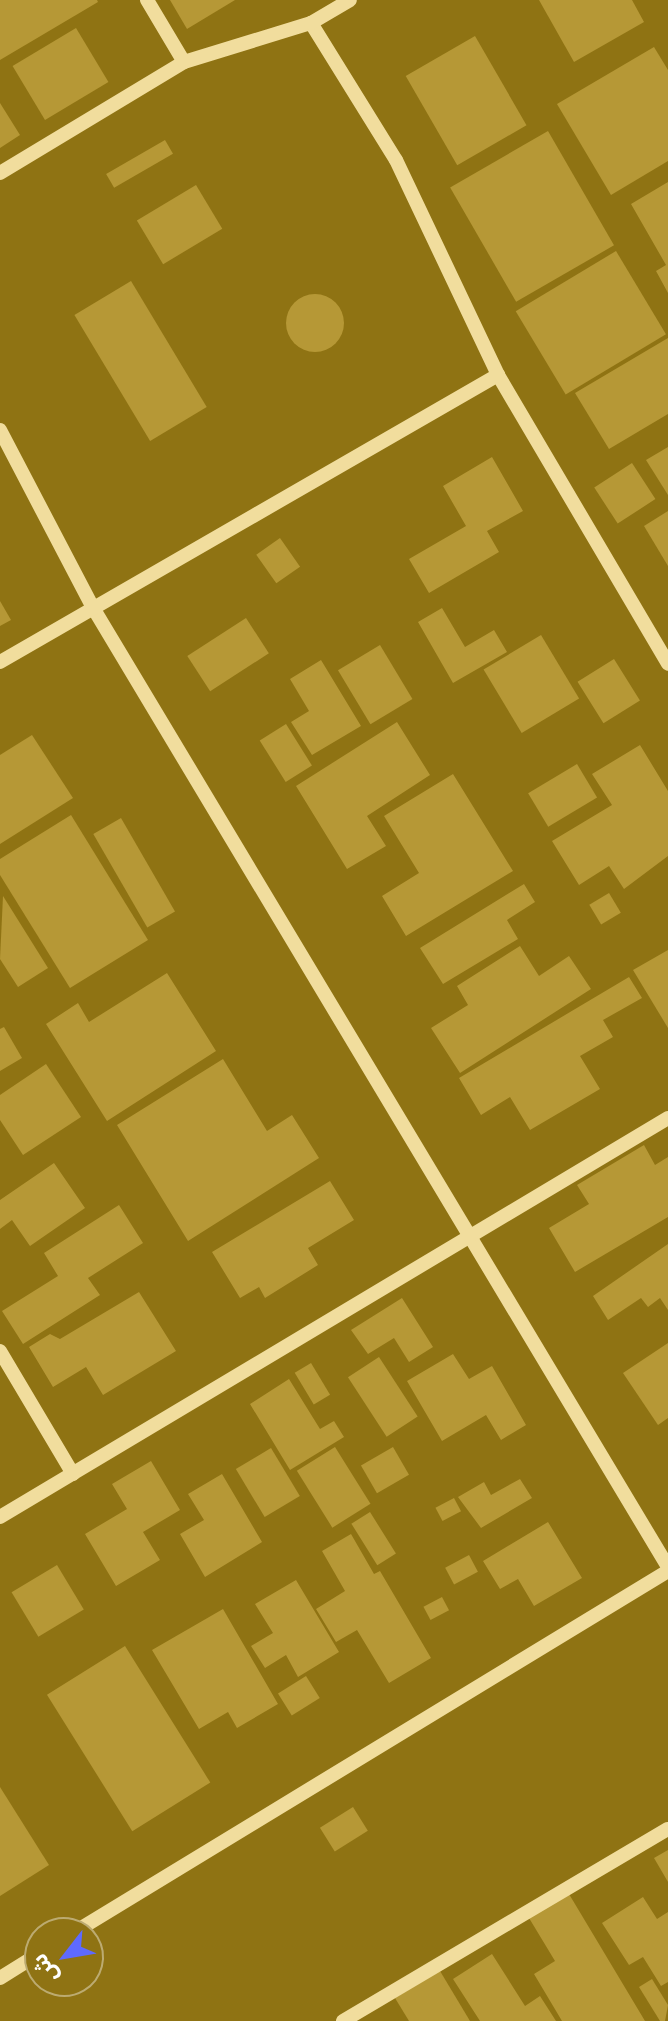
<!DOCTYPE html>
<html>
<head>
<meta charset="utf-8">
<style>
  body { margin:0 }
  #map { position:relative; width:668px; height:2021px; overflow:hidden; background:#8f7313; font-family:"Fira Sans Condensed","Noto Sans Arabic",sans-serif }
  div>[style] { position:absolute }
  .building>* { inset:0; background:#b69836; transform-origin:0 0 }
  .round { border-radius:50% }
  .minor>* { height:14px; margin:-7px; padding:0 7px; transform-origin:7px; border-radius:7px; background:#f1dd9d }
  span { translate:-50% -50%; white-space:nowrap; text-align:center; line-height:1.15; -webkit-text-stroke:8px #8f7313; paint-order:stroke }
  .north { position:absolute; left:24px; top:1917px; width:80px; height:80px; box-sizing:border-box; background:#8f7313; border:2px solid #bcab71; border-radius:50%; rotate:239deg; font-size:22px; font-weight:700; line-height:32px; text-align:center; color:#fff }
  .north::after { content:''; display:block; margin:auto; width:28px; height:36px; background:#5e6aff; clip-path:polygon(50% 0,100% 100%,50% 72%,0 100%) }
</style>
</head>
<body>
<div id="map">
  <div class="building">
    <i style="clip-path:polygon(0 0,97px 0,98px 2px,0 60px)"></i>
    <i style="clip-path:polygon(170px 0,235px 0,187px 29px)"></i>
    <i style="clip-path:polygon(539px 0,632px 0,644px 22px,574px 62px)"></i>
    <i style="left:76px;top:28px;width:63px;height:74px;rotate:59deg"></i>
    <i style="left:475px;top:36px;width:103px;height:80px;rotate:60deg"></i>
    <i style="clip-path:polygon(654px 47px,668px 70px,668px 161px,611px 195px,557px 104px)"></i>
    <i style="clip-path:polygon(0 103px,20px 135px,0 148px)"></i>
    <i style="left:548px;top:131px;width:132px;height:113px;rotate:60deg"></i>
    <i style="left:165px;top:140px;width:16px;height:68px;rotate:60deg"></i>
    <i style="clip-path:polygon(668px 182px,668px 293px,656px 271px,666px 265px,631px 204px)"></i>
    <i style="left:196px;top:185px;width:51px;height:69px;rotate:59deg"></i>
    <i style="left:616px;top:251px;width:97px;height:117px;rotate:59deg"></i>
    <i style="left:131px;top:281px;width:147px;height:66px;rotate:59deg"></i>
    <i class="round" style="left:286px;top:294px;width:58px;height:58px"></i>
    <i style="clip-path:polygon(668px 338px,668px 414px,609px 449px,575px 393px)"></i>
    <i style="clip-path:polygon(668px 447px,668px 495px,646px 460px)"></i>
    <i style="clip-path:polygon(492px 457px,523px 511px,487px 531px,499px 552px,429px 593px,409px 559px,466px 526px,443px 486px)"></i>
    <i style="left:632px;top:463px;width:43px;height:45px;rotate:57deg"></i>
    <i style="clip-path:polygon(668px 511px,668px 566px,644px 526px)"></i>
    <i style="left:280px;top:538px;width:35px;height:29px;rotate:55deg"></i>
    <i style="clip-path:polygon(0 601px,11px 620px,0 626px)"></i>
    <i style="clip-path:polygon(442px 608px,465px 647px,494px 630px,507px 652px,453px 683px,418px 622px)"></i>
    <i style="left:246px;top:618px;width:42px;height:70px;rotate:57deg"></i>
    <i style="left:541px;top:635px;width:74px;height:67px;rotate:59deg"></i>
    <i style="left:380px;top:645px;width:63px;height:49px;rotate:59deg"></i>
    <i style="left:614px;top:659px;width:49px;height:43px;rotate:58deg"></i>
    <i style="clip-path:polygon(321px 660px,361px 726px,312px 755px,291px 722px,309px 711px,290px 679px)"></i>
    <i style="clip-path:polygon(397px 722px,430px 775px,367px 816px,386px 846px,347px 869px,296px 786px)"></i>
    <i style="left:286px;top:724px;width:49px;height:31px;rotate:58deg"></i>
    <i style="clip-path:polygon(32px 735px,73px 798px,0 844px,0 755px)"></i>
    <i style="clip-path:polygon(640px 745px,668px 791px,668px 856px,624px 889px,609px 866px,579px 885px,552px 841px,612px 805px,592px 774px)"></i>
    <i style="left:577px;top:764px;width:39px;height:57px;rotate:59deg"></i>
    <i style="clip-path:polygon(453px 774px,513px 871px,406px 936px,382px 896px,419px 873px,384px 816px)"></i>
    <i style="clip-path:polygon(71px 815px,148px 940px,70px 988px,0 875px,0 859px)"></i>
    <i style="left:121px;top:818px;width:108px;height:32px;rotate:60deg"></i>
    <i style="clip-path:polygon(524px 884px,535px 902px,507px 920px,518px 939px,443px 984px,420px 948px)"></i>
    <i style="left:609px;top:893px;width:23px;height:23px;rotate:59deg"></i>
    <i style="clip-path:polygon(3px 896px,48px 968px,18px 987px,0 959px)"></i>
    <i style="clip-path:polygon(520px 946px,539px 976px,569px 956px,591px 989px,460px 1073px,431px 1028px,468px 1005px,457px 986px)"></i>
    <i style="clip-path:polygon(668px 950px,668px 1028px,633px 970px)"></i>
    <i style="clip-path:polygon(167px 973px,216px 1051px,107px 1121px,46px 1024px,78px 1003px,89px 1022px)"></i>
    <i style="clip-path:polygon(629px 977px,642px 998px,603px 1020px,613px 1037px,580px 1056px,600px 1089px,530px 1130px,510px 1097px,481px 1115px,459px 1078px)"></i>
    <i style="clip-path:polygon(4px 1027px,22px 1058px,0 1071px,0 1029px)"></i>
    <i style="clip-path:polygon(223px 1059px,267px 1131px,292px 1115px,319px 1158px,188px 1241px,117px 1125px)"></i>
    <i style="clip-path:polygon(46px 1064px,81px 1117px,23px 1155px,0 1120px,0 1095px)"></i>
    <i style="clip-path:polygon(644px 1145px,655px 1165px,668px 1157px,668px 1217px,575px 1272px,549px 1228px,589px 1204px,577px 1185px)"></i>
    <i style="clip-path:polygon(54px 1163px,85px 1208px,30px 1246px,12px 1220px,0 1229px,0 1200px)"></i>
    <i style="clip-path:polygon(330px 1181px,354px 1220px,308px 1248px,318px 1265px,265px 1298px,259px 1287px,240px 1298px,212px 1252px)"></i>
    <i style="clip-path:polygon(119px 1205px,143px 1243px,88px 1278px,100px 1295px,23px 1344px,2px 1311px,58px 1276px,44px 1253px)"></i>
    <i style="clip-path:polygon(668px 1244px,668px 1310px,660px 1298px,648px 1307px,641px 1298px,608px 1320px,593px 1296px)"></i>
    <i style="clip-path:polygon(139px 1292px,176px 1351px,103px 1395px,86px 1367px,53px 1387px,29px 1347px,50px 1334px,60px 1339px)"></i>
    <i style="clip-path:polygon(402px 1298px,433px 1347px,409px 1362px,394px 1338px,368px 1354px,351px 1330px)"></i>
    <i style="clip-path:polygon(668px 1343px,668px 1418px,658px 1425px,623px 1373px)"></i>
    <i style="clip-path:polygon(453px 1354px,469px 1379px,492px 1366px,526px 1425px,501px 1440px,486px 1415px,442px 1441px,407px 1381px)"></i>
    <i style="left:379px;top:1357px;width:71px;height:37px;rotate:57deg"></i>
    <i style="left:311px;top:1363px;width:37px;height:19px;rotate:59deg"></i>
    <i style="clip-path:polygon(289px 1379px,320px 1429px,334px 1421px,344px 1437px,290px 1470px,250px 1404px)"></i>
    <i style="left:335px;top:1447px;width:67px;height:45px;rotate:58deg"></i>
    <i style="left:393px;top:1447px;width:32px;height:37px;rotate:60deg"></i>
    <i style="left:271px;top:1448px;width:56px;height:41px;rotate:59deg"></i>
    <i style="clip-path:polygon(151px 1461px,180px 1510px,143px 1532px,160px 1560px,116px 1586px,85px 1534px,127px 1509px,112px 1484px)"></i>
    <i style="clip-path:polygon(222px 1474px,262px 1542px,205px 1577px,180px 1534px,204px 1520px,188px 1494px)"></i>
    <i style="clip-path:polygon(520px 1479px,532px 1498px,481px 1528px,458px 1497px,484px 1482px,491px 1495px)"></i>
    <i style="left:454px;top:1498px;width:15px;height:21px;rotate:62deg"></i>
    <i style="left:370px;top:1512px;width:49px;height:22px;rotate:58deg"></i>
    <i style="clip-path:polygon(548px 1522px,582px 1578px,534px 1606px,518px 1579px,500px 1589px,483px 1561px)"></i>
    <i style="clip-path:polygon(351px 1534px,374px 1574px,380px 1571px,431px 1658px,389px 1683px,357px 1630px,336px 1642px,316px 1609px,345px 1591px,322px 1551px)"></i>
    <i style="left:469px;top:1555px;width:19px;height:27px;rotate:62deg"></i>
    <i style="left:57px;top:1565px;width:52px;height:53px;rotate:59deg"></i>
    <i style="clip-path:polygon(296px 1580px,339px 1652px,298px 1677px,286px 1655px,265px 1668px,251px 1646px,273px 1633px,255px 1604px)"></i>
    <i style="left:442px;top:1597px;width:15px;height:21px;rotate:62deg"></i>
    <i style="clip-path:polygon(223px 1609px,278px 1704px,237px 1728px,228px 1712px,199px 1729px,152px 1650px)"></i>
    <i style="left:125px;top:1646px;width:161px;height:92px;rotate:58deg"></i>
    <i style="left:306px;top:1676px;width:26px;height:33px;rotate:58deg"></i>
    <i style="clip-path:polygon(0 1787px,49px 1865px,0 1896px)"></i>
    <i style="left:353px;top:1807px;width:28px;height:39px;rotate:58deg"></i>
    <i style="clip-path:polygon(668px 1850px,668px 1882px,654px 1858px)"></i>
    <i style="clip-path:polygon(569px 1894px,645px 2021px,562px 2021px,534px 1974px,555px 1961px,529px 1918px)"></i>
    <i style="clip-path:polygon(643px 1897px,657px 1919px,668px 1912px,668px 1982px,661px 1986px,643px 1957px,629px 1965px,602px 1923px)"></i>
    <i style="clip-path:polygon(492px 1954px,525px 2006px,540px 1996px,556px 2021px,480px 2021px,453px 1979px)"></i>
    <i style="clip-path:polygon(440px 1971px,470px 2021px,409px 2021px,395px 1998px)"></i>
    <i style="clip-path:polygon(652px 1979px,668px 2005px,665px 2021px,660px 2021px,639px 1987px)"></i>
  </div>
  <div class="minor">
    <i style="left:147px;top:0;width:72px;rotate:59.2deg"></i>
    <i style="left:311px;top:23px;width:161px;rotate:58.2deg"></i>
    <i style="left:396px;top:160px;width:238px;rotate:64.6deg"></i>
    <i style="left:498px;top:375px;width:335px;rotate:59.5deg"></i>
    <i style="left:0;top:173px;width:215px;rotate:-31.1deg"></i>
    <i style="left:184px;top:62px;width:133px;rotate:-17.1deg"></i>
    <i style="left:311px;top:23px;width:45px;rotate:-30.5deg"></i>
    <i style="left:0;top:430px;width:199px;rotate:62.4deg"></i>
    <i style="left:92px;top:606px;width:1120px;rotate:59.06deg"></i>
    <i style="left:0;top:662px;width:575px;rotate:-29.96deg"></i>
    <i style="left:0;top:1351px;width:143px;rotate:59.3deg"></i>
    <i style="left:0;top:1517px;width:778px;rotate:-30.85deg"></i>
    <i style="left:73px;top:1933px;width:696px;rotate:-31.32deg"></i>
    <i style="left:0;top:1978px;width:47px;rotate:-32deg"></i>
    <i style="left:343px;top:2021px;width:377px;rotate:-30.6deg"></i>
  </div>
  <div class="north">ش</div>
</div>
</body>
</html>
